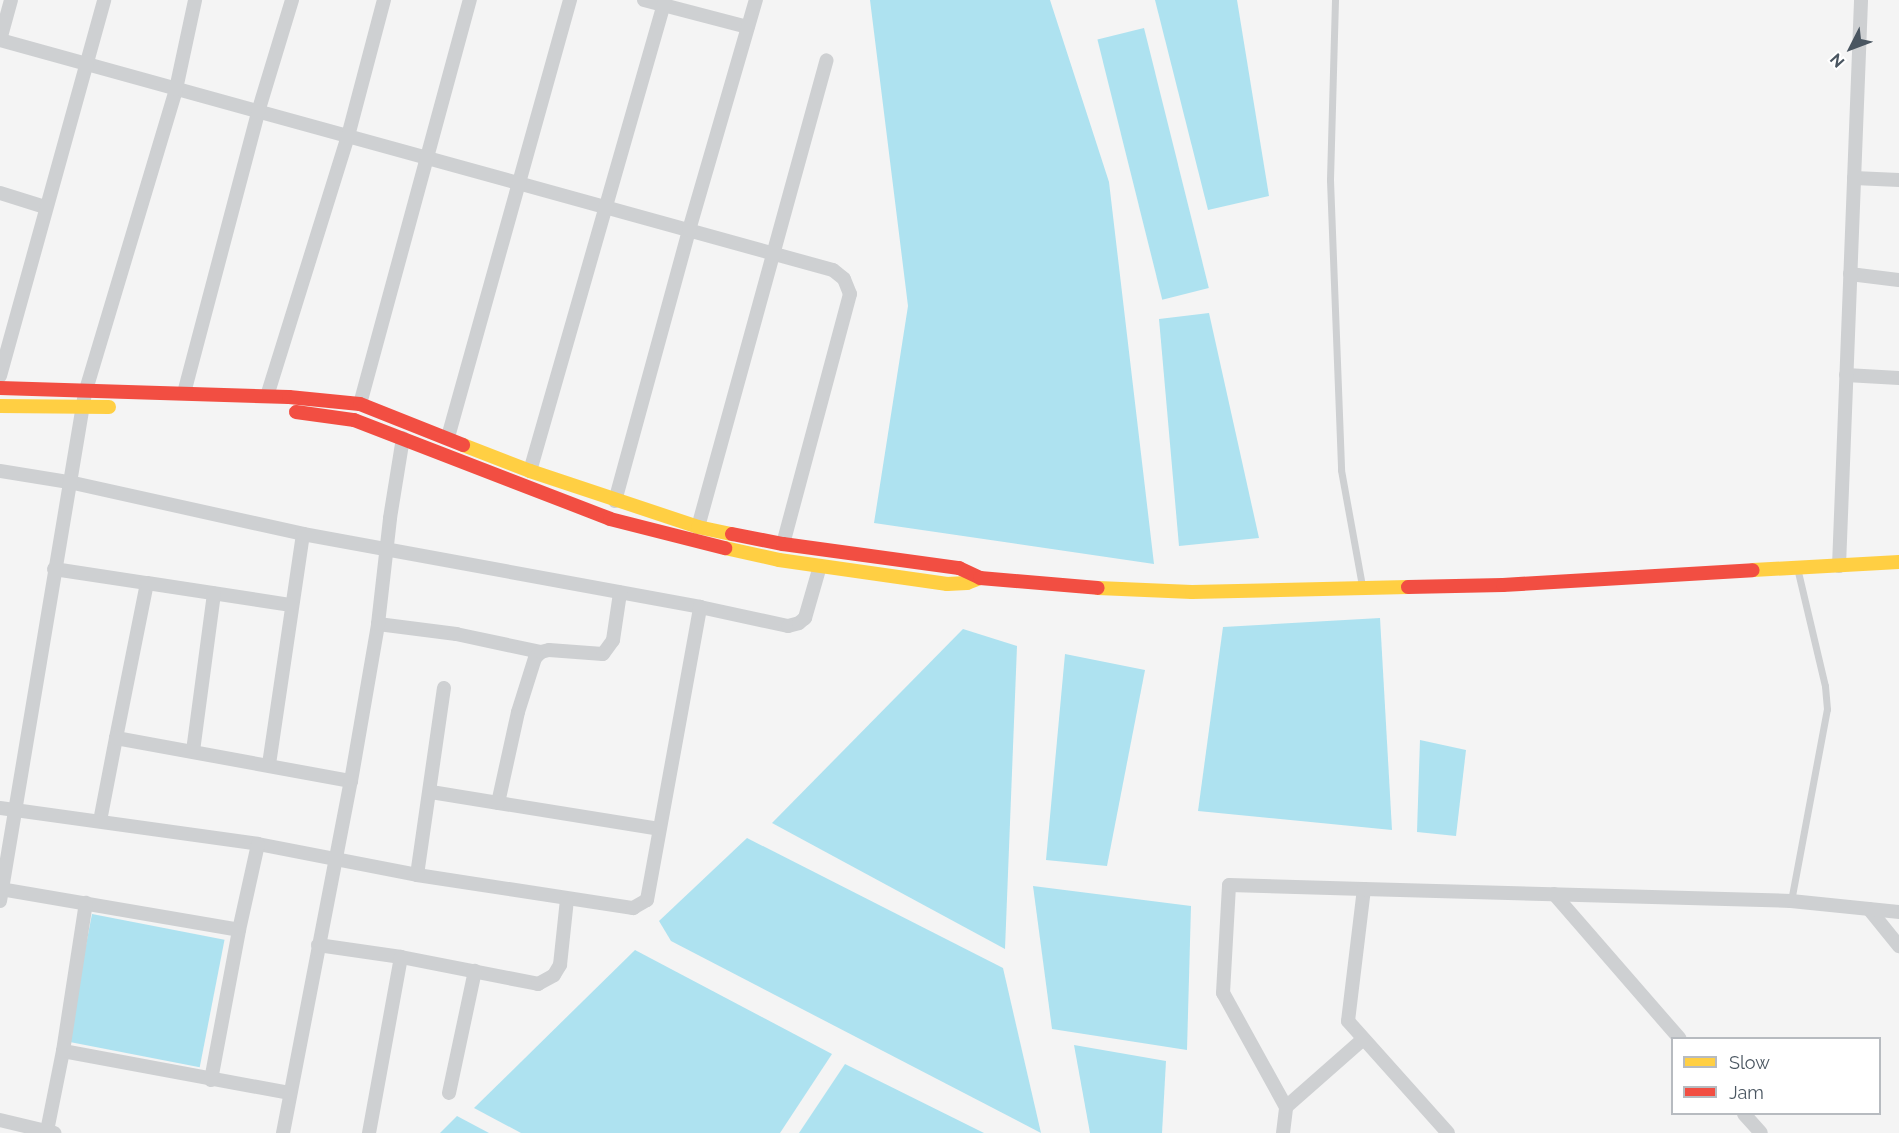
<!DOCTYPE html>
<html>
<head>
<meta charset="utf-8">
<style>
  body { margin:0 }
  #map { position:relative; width:1899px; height:1133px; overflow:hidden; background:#f4f4f4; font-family:Raleway,sans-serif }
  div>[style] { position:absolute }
  .water>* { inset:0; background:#aee2f0; transform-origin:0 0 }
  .lane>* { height:7px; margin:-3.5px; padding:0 3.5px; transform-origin:3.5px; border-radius:3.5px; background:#ced0d2 }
  .street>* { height:14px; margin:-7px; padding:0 7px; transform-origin:7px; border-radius:7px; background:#ced0d2 }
  .slow>* { height:14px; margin:-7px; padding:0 7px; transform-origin:7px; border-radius:7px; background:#ffcf43 }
  .jam>* { height:14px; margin:-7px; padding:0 7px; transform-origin:7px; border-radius:7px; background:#f24e42 }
  span { translate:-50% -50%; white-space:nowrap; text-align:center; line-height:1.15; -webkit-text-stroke:6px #fff; paint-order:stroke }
  .legend { position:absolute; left:1671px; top:1037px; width:210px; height:78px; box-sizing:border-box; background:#fff; border:2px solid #b7bbc0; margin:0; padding:8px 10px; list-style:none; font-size:18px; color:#4a5661 }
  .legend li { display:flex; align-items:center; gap:12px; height:30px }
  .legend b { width:30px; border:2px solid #b7bbc0 }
  .north { position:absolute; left:1821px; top:18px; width:60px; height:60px; -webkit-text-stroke:4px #fff; paint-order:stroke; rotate:228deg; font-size:16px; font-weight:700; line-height:24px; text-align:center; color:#4a5661 }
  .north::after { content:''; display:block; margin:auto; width:21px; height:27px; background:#4a5661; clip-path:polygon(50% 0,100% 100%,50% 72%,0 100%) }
</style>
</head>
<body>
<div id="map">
  <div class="water">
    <i style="clip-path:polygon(870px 0,1050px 0,1109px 182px,1154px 564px,874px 523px,908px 306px)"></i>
    <i style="clip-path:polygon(1155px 0,1237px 0,1269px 196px,1208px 210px)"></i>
    <i style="left:1144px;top:28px;width:268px;height:48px;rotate:76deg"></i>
    <i style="clip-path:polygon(1209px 313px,1259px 538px,1179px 546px,1159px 319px)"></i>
    <i style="clip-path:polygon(1380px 618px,1392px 830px,1198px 811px,1223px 627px)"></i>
    <i style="clip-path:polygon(963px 629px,1017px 646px,1005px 949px,772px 823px)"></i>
    <i style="clip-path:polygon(1065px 654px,1145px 670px,1107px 866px,1046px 860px)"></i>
    <i style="clip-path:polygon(1420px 740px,1466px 750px,1456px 836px,1417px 832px)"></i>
    <i style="clip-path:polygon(747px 838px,1003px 968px,1041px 1133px,671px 941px,659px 921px)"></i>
    <i style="clip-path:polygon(1033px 886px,1191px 906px,1187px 1050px,1052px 1029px)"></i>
    <i style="left:92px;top:914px;width:135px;height:130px;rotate:11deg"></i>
    <i style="clip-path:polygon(635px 950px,832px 1054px,780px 1133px,521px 1133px,474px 1108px)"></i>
    <i style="clip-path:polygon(1074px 1045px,1166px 1061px,1162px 1133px,1090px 1133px)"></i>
    <i style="clip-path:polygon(845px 1064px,984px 1133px,799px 1133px)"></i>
    <i style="clip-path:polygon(457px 1116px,489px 1133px,440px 1133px)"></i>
  </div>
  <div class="lane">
    <i style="left:1335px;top:0;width:180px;rotate:91.6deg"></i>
    <i style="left:1330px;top:180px;width:290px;rotate:87.8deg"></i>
    <i style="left:1341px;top:470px;width:118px;rotate:79.7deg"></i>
    <i style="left:1791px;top:901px;width:195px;rotate:-79.4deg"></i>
    <i style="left:1827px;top:709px;width:23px;rotate:-95deg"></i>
    <i style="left:1825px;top:686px;width:117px;rotate:-103.3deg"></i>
  </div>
  <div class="street">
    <i style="left:644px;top:0;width:107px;rotate:14.6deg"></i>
    <i style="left:0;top:40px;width:864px;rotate:15.44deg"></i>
    <i style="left:833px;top:270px;width:14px;rotate:39deg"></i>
    <i style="left:844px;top:279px;width:16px;rotate:68deg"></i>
    <i style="left:850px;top:294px;width:259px;rotate:105deg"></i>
    <i style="left:0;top:40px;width:41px;rotate:-74.6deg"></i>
    <i style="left:1854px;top:178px;width:45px;rotate:2.5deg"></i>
    <i style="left:0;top:193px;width:47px;rotate:17.3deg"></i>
    <i style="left:1850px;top:274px;width:49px;rotate:7deg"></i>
    <i style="left:1846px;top:375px;width:53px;rotate:3.2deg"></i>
    <i style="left:0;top:376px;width:390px;rotate:-74.5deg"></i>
    <i style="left:184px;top:393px;width:291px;rotate:-75.2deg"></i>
    <i style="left:258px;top:112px;width:117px;rotate:-73.1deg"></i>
    <i style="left:267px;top:396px;width:272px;rotate:-72.7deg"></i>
    <i style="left:348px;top:136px;width:141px;rotate:-75.2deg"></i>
    <i style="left:360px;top:404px;width:419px;rotate:-74.8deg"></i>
    <i style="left:448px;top:437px;width:454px;rotate:-74.4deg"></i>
    <i style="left:0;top:471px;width:70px;rotate:9.1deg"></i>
    <i style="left:69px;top:482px;width:240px;rotate:12.5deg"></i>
    <i style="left:303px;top:534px;width:232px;rotate:98.4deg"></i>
    <i style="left:530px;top:471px;width:490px;rotate:-74deg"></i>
    <i style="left:615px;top:501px;width:281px;rotate:-74.7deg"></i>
    <i style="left:689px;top:230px;width:240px;rotate:-73.8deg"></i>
    <i style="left:698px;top:527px;width:484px;rotate:-74.6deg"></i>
    <i style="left:303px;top:534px;width:404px;rotate:10.4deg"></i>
    <i style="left:700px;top:607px;width:90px;rotate:12.2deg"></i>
    <i style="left:788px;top:626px;width:11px;rotate:-15deg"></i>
    <i style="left:799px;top:623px;width:8px;rotate:-40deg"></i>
    <i style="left:805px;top:618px;width:54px;rotate:-73.9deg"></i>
    <i style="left:1839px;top:566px;width:566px;rotate:-87.77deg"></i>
    <i style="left:54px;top:569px;width:94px;rotate:8.6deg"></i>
    <i style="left:147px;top:583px;width:158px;rotate:101.3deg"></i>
    <i style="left:147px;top:583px;width:146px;rotate:8.7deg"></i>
    <i style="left:378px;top:624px;width:79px;rotate:7.3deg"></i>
    <i style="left:456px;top:634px;width:87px;rotate:12deg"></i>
    <i style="left:193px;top:751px;width:159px;rotate:-82.4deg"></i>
    <i style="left:431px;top:792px;width:231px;rotate:9.2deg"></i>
    <i style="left:498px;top:803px;width:93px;rotate:-77.6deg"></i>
    <i style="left:518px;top:712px;width:57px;rotate:-72.5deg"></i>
    <i style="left:535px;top:658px;width:8px;rotate:-45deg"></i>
    <i style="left:541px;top:652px;width:8px;rotate:-14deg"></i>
    <i style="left:549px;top:650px;width:54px;rotate:4.2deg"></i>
    <i style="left:603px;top:654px;width:17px;rotate:-54deg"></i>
    <i style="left:613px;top:640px;width:48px;rotate:-81.5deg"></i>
    <i style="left:0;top:808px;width:260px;rotate:7.9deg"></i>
    <i style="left:258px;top:844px;width:162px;rotate:11deg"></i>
    <i style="left:417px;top:875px;width:219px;rotate:8.7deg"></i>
    <i style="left:633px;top:908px;width:16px;rotate:-30deg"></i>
    <i style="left:647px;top:900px;width:298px;rotate:-79.7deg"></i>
    <i style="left:100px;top:821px;width:85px;rotate:-79.1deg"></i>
    <i style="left:116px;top:738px;width:239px;rotate:10.4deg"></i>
    <i style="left:417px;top:875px;width:189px;rotate:-81.8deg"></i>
    <i style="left:0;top:889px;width:242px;rotate:9.7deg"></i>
    <i style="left:239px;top:930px;width:88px;rotate:-77.5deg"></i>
    <i style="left:1554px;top:894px;width:191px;rotate:49deg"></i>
    <i style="left:0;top:901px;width:515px;rotate:-80.5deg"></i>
    <i style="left:85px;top:393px;width:317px;rotate:-73.3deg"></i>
    <i style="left:176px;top:89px;width:91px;rotate:-77.9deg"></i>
    <i style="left:1869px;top:909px;width:48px;rotate:51deg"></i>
    <i style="left:318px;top:945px;width:84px;rotate:8.2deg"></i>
    <i style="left:401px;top:957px;width:140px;rotate:11.1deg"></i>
    <i style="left:538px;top:984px;width:18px;rotate:-29deg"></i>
    <i style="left:554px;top:975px;width:12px;rotate:-59deg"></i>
    <i style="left:560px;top:965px;width:65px;rotate:-83.9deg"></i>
    <i style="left:63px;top:1051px;width:230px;rotate:10.5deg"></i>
    <i style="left:211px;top:1080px;width:153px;rotate:-79.4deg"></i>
    <i style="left:449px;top:1093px;width:125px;rotate:-78deg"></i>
    <i style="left:1286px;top:1107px;width:130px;rotate:-118.9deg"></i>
    <i style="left:1223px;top:993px;width:108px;rotate:-86.8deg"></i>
    <i style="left:1229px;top:885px;width:135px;rotate:1.7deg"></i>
    <i style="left:1744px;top:1114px;width:25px;rotate:48deg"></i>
    <i style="left:0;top:1120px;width:56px;rotate:13.5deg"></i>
    <i style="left:47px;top:1131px;width:82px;rotate:-78.7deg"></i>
    <i style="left:63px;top:1051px;width:150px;rotate:-81.2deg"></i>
    <i style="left:283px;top:1133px;width:359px;rotate:-79.1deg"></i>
    <i style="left:351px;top:781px;width:159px;rotate:-80.2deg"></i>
    <i style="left:378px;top:624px;width:107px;rotate:-83.5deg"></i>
    <i style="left:390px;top:518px;width:81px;rotate:-80.8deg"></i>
    <i style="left:369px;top:1133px;width:179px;rotate:-79.7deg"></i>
    <i style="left:1283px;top:1133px;width:26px;rotate:-83deg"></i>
    <i style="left:1286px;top:1107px;width:103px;rotate:-41.4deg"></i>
    <i style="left:1448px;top:1133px;width:150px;rotate:-131.8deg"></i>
    <i style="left:1348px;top:1021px;width:133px;rotate:-83.1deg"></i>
    <i style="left:1364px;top:889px;width:427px;rotate:1.6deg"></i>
    <i style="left:1791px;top:901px;width:109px;rotate:5.8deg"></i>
  </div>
  <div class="slow">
    <i style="left:0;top:406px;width:109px;rotate:0.5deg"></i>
    <i style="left:463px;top:445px;width:72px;rotate:21.2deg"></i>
    <i style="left:530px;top:471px;width:177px;rotate:18.4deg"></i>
    <i style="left:698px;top:527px;width:35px;rotate:12deg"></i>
    <i style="left:725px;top:548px;width:55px;rotate:12.5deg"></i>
    <i style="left:779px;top:560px;width:170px;rotate:8.1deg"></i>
    <i style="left:947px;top:584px;width:20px;rotate:-3deg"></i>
    <i style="left:967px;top:583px;width:14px;rotate:-21deg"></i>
    <i style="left:1753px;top:570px;width:146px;rotate:-3.1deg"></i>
    <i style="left:1098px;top:588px;width:94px;rotate:2.4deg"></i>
    <i style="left:1192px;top:592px;width:216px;rotate:-1.3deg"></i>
  </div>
  <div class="jam">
    <i style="left:0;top:388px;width:289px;rotate:1.8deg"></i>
    <i style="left:289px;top:397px;width:71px;rotate:5.6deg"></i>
    <i style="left:360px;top:404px;width:111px;rotate:21.7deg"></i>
    <i style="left:296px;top:412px;width:59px;rotate:7.9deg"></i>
    <i style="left:354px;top:420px;width:274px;rotate:21.1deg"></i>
    <i style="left:610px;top:519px;width:119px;rotate:14.2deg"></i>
    <i style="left:732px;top:534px;width:52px;rotate:11.1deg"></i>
    <i style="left:783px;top:544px;width:178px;rotate:7.8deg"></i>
    <i style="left:959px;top:568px;width:23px;rotate:25deg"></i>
    <i style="left:980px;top:578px;width:118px;rotate:4.8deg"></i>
    <i style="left:1408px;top:587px;width:95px;rotate:-1.2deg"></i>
    <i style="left:1503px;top:585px;width:250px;rotate:-3.4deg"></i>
  </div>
  <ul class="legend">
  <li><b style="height:8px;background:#ffcf43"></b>Slow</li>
  <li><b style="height:8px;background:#f24e42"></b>Jam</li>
  </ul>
  <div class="north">N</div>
</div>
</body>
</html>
